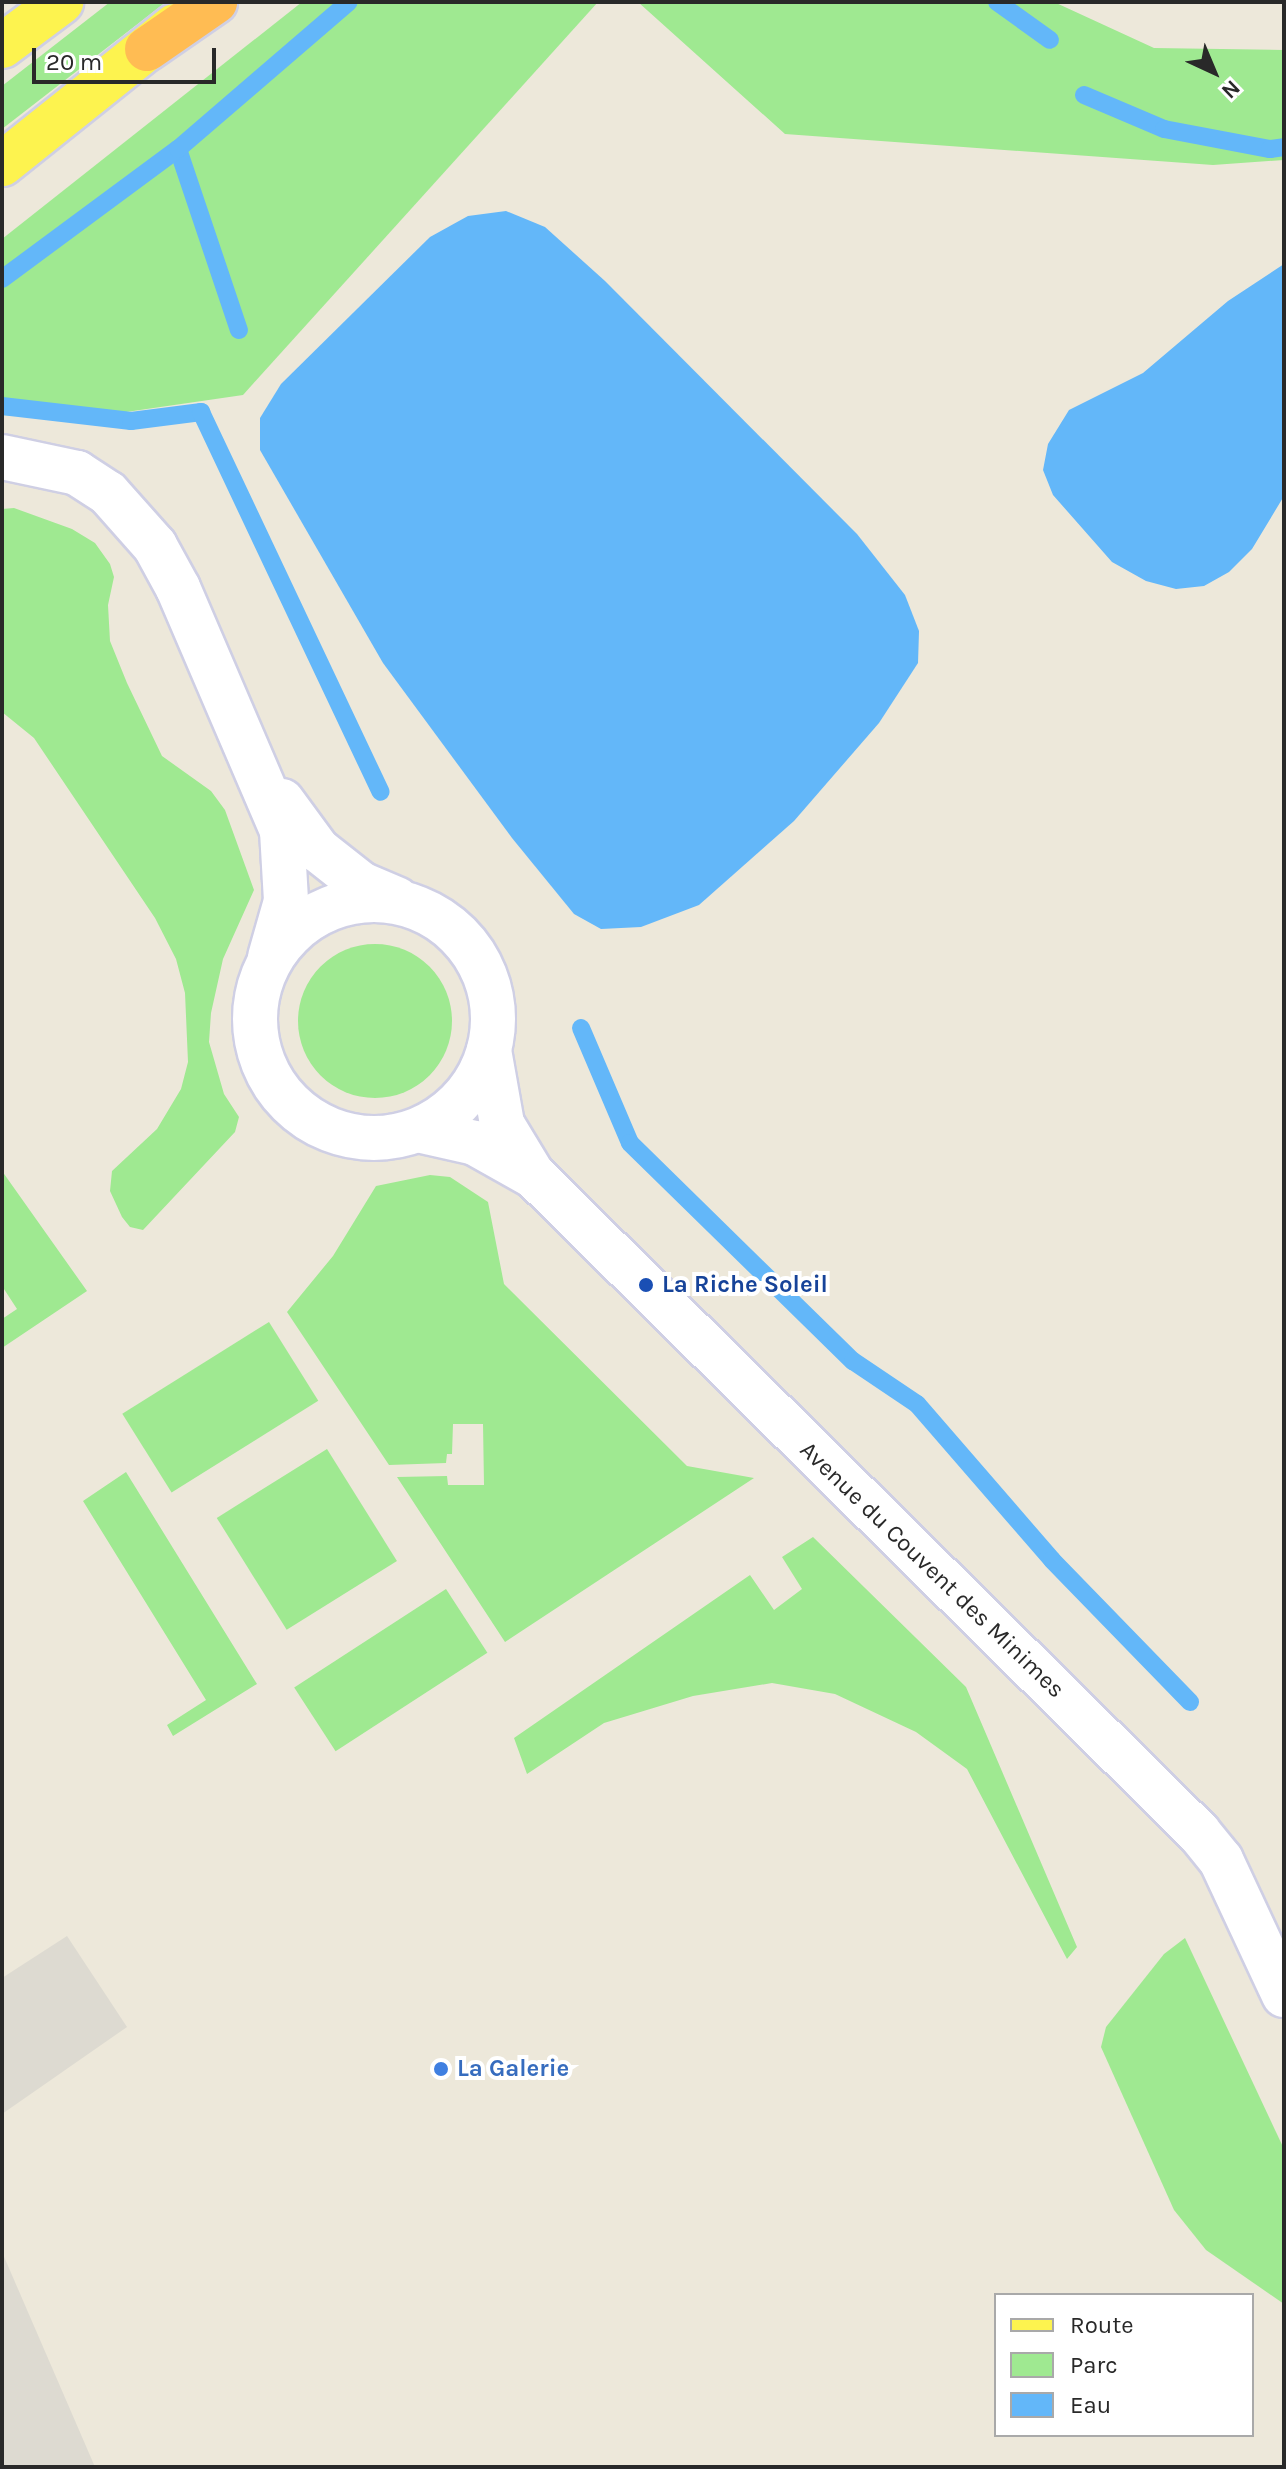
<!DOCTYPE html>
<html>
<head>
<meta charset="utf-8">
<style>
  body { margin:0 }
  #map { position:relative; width:1286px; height:2469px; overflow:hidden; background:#ede8da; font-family:Karla,sans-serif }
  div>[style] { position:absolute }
  .green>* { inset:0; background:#9fe991; transform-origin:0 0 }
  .round { border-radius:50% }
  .plaza>* { inset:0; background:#dddad1 }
  .water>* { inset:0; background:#63b7f9 }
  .stream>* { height:18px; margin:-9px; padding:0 9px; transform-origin:9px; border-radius:9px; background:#63b7f9 }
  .roads { filter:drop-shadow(2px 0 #cfcfe4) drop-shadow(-2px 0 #cfcfe4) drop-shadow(0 2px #cfcfe4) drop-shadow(0 -2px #cfcfe4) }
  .minor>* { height:44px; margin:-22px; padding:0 22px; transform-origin:22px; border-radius:22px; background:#fff }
  .minor>.ring { margin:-22px; padding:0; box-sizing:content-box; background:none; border:44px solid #fff; border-radius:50% }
  .major>* { height:44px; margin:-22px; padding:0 22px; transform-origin:22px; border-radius:22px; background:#fdf34f }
  .highway>* { height:44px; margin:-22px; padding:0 22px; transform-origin:22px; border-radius:22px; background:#ffbc53 }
  .dots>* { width:22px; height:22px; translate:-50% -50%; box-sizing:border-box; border:4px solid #fff; border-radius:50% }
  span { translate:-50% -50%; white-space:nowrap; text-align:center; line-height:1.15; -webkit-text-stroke:8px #fff; paint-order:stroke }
  .transit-label { font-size:24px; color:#164399; font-weight:700 }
  .left { translate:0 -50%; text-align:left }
  .street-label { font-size:24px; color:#292929 }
  .shop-label { font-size:24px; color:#366cbe; font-weight:700 }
  .frame { position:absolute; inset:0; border:4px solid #292929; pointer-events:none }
  .legend { position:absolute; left:994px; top:2293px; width:260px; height:144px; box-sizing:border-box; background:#fff; border:2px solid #a9a9a9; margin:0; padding:10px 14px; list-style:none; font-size:24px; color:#292929 }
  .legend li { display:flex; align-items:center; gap:16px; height:40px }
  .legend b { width:40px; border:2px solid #a9a9a9 }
  .north { position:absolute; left:1174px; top:32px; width:80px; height:80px; -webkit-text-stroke:6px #fff; paint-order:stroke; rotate:136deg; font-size:22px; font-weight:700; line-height:32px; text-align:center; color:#292929 }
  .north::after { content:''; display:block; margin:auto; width:28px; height:36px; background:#292929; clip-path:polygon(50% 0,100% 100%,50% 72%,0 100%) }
  .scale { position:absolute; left:32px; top:48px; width:184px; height:36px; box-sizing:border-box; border:4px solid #292929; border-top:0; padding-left:10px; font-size:24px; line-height:28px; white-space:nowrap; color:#292929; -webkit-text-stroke:6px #fff; paint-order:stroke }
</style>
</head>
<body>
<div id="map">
  <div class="green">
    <i style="clip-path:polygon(110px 2px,166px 2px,2px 129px,2px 86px)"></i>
    <i style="clip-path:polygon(302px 2px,598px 2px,243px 395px,78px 419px,2px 415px,2px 239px)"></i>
    <i style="clip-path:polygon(638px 2px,1054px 2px,1154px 48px,1284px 50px,1284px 160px,1213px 165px,785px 134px)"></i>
    <i style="clip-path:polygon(14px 508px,72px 529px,95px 543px,110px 564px,114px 577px,108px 605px,110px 641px,127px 683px,162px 756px,211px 791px,225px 810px,254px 890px,223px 959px,211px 1013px,209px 1042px,224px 1094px,239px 1117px,235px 1132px,143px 1230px,130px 1227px,122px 1217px,110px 1191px,112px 1171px,157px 1129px,181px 1089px,188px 1062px,185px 993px,176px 959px,155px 918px,34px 738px,2px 712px,2px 509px)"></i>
    <i class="round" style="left:298px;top:944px;width:154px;height:154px"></i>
    <i style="clip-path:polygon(2px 1171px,87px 1291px,2px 1348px,2px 1319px,17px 1309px,2px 1286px)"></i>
    <i style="clip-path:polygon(430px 1175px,450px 1177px,488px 1202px,504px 1284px,687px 1466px,754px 1478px,505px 1642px,397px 1477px,447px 1476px,448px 1485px,484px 1485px,483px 1424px,453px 1424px,452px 1454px,447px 1454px,446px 1463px,389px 1465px,287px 1312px,333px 1256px,376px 1186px)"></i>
    <i style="left:269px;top:1322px;width:93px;height:173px;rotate:58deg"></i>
    <i style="left:327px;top:1449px;width:132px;height:130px;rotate:58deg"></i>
    <i style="clip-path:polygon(126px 1472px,257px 1684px,173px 1736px,167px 1725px,206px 1700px,83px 1501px)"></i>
    <i style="clip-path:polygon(813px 1537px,966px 1687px,1077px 1947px,1067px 1959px,967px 1769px,916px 1732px,835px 1694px,772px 1683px,693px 1696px,604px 1723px,527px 1774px,514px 1738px,750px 1575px,774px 1610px,802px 1589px,782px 1557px)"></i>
    <i style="left:446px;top:1589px;width:76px;height:181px;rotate:57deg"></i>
    <i style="clip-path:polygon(1185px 1938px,1284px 2149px,1284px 2304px,1206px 2250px,1174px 2210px,1101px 2047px,1106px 2027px,1164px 1954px)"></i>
  </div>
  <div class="plaza">
    <i style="clip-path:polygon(67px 1936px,127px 2027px,2px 2114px,2px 1978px)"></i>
    <i style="clip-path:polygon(2px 2252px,95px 2467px,2px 2467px)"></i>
  </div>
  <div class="water">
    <i style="clip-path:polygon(506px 211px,545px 227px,605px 281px,857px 534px,905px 595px,919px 631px,918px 663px,879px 723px,794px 821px,699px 905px,641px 927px,601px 929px,574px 914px,512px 838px,383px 663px,260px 450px,260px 418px,281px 384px,430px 237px,468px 216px)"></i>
    <i style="clip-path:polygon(1284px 264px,1284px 496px,1252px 549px,1229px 572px,1204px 586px,1176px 589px,1146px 581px,1112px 562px,1053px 495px,1043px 470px,1048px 444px,1069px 410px,1143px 373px,1228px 301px)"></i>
  </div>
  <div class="stream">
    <i style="left:997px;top:2px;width:65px;rotate:35.6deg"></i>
    <i style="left:1084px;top:95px;width:87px;rotate:23deg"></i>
    <i style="left:1164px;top:129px;width:108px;rotate:10.7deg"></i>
    <i style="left:1270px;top:149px;width:14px;rotate:-8deg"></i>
    <i style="left:178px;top:149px;width:191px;rotate:71.4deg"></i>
    <i style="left:2px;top:279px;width:219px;rotate:-36.5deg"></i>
    <i style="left:178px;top:149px;width:225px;rotate:-40.7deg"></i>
    <i style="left:2px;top:406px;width:130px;rotate:6.6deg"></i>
    <i style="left:131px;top:421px;width:71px;rotate:-7.3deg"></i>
    <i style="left:201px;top:412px;width:420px;rotate:64.7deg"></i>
    <i style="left:581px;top:1028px;width:125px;rotate:66.9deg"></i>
    <i style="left:630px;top:1143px;width:312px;rotate:44.4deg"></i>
    <i style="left:853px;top:1361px;width:77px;rotate:33.9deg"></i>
    <i style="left:917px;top:1404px;width:206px;rotate:49.1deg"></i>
    <i style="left:1052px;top:1560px;width:198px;rotate:45.8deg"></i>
  </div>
  <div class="roads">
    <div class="minor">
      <i style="left:2px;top:457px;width:77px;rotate:12deg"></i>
      <i style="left:77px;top:473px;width:37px;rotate:33deg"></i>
      <i style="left:108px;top:493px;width:71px;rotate:48.4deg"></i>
      <i style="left:155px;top:546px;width:48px;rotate:61.3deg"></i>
      <i style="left:178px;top:588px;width:264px;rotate:66.8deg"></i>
      <i style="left:282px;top:831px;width:70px;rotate:86.7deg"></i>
      <i style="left:286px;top:901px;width:58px;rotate:105.9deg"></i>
      <i style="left:282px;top:801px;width:61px;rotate:53.7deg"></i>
      <i style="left:318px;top:850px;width:55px;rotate:38.3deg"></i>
      <i style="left:361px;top:884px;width:39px;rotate:23deg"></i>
      <i class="ring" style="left:255px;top:900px;width:194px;height:194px"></i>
      <i style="left:489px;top:1050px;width:75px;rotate:80deg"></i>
      <i style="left:502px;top:1124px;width:56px;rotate:58.9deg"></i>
      <i style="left:418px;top:1130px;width:58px;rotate:12.8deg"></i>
      <i style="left:475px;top:1143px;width:69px;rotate:29.5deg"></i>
      <i style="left:535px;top:1177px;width:933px;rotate:44.65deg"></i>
      <i style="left:1199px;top:1833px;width:35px;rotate:51deg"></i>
      <i style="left:1221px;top:1860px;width:149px;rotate:65deg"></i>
    </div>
    <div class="major">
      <i style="left:2px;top:46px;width:74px;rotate:-36.7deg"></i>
      <i style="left:2px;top:164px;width:221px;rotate:-38.6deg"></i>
    </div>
    <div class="highway">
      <i style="left:147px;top:49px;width:83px;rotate:-34.7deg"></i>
    </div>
  </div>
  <div class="dots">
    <i style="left:646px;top:1285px;background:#1a4fb4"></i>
    <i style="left:441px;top:2069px;background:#3f7fe0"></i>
  </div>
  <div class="transit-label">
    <span class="left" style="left:662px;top:1285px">La Riche Soleil</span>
  </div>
  <div class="street-label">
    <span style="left:932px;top:1570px;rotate:44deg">Avenue du Couvent des Minimes</span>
  </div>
  <div class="shop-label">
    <span class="left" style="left:457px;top:2069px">La Galerie</span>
  </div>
  <div class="frame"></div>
  <ul class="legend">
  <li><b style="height:10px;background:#fdf34f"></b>Route</li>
  <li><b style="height:22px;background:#9fe991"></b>Parc</li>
  <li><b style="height:22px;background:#63b7f9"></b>Eau</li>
  </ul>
  <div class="north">N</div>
  <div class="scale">20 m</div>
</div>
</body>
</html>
